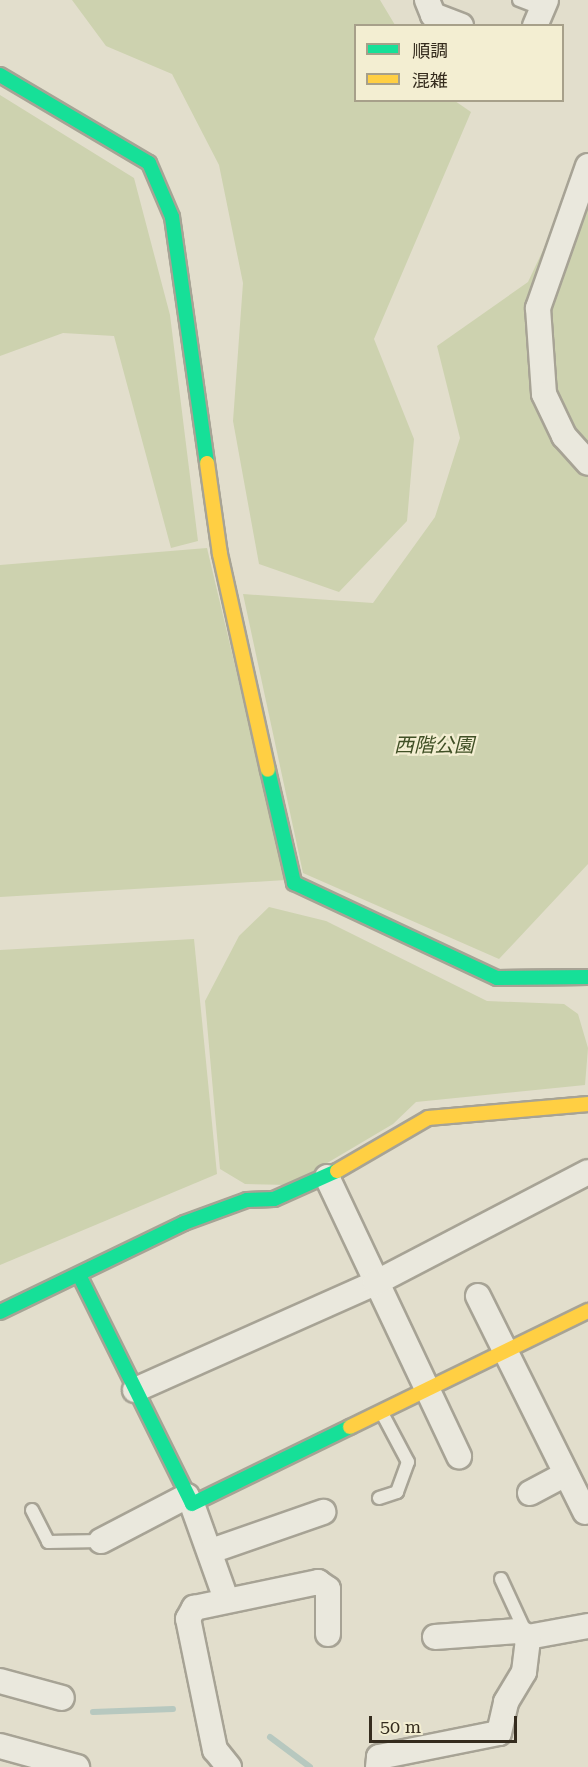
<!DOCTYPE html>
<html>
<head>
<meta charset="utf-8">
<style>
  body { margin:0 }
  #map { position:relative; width:588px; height:1767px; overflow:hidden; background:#e2decc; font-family:"Roboto Serif","Noto Sans JP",serif }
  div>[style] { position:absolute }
  .green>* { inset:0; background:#cdd2af }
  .stream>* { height:6px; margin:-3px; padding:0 3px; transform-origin:3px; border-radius:3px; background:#b7c8bf }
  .roads { filter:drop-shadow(2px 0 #a7a395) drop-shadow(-2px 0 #a7a395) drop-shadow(0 2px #a7a395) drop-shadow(0 -2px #a7a395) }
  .lane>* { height:12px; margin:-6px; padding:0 6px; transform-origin:6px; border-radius:6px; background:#eae8dd }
  .street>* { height:24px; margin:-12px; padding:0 12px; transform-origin:12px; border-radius:12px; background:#eae8dd }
  .fast>* { height:14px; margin:-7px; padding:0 7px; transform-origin:7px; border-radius:7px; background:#16e098 }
  .slow>* { height:14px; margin:-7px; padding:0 7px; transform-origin:7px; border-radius:7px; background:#ffcf43 }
  span { translate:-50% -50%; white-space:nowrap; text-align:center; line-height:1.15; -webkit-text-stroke:4.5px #f3eed2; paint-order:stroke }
  .park-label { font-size:20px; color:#405026; font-style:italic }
  .legend { position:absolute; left:354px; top:24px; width:210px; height:78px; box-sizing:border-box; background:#f3eed2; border:2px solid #a7a08a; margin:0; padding:8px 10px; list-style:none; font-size:18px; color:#352c1e }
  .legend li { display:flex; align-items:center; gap:12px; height:30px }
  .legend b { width:30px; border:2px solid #a7a08a }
  .scale { position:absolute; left:369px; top:1716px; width:148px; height:27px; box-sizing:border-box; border:3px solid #352c1e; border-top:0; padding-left:8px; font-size:18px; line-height:21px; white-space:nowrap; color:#352c1e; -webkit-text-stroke:4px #f3eed2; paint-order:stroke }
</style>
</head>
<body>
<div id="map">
  <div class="green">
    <i style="clip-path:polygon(72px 0,380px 0,395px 25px,356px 26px,356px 100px,455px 101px,471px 112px,374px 339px,414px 439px,407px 521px,339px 592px,259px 564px,233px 421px,243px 283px,219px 165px,172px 74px,106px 46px)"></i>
    <i style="clip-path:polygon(0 95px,134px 178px,170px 315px,198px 541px,171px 548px,114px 336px,63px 333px,0 356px)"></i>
    <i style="clip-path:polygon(588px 155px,588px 864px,499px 959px,303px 873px,243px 594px,373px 603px,435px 517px,460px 438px,437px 346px,528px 282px)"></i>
    <i style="clip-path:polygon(207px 548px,286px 880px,0 897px,0 565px)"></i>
    <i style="clip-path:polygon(269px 907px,326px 921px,487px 1001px,564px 1004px,578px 1014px,588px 1048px,585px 1085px,416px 1102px,393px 1124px,290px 1185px,245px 1184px,220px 1169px,205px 1001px,239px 936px)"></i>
    <i style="clip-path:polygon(194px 939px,217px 1174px,0 1265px,0 950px)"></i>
  </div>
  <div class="stream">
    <i style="left:93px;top:1712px;width:80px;rotate:-2.1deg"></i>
    <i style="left:270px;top:1737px;width:50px;rotate:36.9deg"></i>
  </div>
  <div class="roads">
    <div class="lane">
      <i style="left:519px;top:0;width:14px;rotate:21deg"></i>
      <i style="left:379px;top:1498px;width:19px;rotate:-18deg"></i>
      <i style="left:397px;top:1492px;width:32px;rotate:-70deg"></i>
      <i style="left:408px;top:1462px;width:55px;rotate:-118deg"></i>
      <i style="left:32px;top:1510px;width:36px;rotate:63deg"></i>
      <i style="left:48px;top:1542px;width:53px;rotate:-1.1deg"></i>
      <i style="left:501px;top:1579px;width:60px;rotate:65.2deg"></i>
    </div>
    <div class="street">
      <i style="left:427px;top:0;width:16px;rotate:68deg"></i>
      <i style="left:433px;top:15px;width:30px;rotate:21deg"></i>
      <i style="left:535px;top:26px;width:28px;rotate:-67deg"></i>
      <i style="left:588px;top:166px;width:151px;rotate:109.4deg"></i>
      <i style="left:538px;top:308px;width:86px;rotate:86deg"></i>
      <i style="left:544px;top:394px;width:47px;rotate:64.5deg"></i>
      <i style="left:564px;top:436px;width:36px;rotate:48deg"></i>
      <i style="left:327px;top:1177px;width:309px;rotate:64.7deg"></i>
      <i style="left:478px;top:1296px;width:241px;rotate:63.6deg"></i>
      <i style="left:135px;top:1390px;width:263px;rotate:-24deg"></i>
      <i style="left:375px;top:1283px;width:240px;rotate:-27.5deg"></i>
      <i style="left:530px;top:1493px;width:40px;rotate:-28deg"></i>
      <i style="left:192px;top:1504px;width:101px;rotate:70.3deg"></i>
      <i style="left:101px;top:1541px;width:97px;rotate:-27.6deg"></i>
      <i style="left:211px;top:1551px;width:119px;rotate:-19.2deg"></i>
      <i style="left:435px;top:1637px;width:83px;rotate:-4.1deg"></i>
      <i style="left:518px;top:1631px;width:12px;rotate:31deg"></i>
      <i style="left:528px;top:1637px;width:61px;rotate:-10.4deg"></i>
      <i style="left:0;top:1681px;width:64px;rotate:15.3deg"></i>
      <i style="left:0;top:1746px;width:80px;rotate:15.3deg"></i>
      <i style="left:229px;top:1767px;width:22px;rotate:-129deg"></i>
      <i style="left:215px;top:1750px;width:134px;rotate:-101.6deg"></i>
      <i style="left:188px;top:1619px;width:13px;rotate:-61deg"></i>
      <i style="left:194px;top:1608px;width:127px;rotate:-11.8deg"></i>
      <i style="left:318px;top:1582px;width:12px;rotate:35deg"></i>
      <i style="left:328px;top:1589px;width:45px;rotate:90deg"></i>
      <i style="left:378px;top:1767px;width:10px;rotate:-84deg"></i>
      <i style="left:379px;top:1757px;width:122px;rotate:-11.3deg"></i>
      <i style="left:499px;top:1733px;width:32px;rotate:-77deg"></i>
      <i style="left:506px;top:1702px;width:35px;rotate:-59deg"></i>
      <i style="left:524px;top:1672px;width:35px;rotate:-83deg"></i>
    </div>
    <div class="fast">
      <i style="left:0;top:75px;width:173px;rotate:30.6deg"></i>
      <i style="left:149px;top:163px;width:59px;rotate:66.9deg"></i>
      <i style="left:172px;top:217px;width:248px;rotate:81.9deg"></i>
      <i style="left:268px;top:770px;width:116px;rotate:77deg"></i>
      <i style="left:294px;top:883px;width:224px;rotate:25.1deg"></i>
      <i style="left:497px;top:978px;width:91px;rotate:-0.6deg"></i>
      <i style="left:79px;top:1275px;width:255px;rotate:63.7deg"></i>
      <i style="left:192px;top:1504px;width:176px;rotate:-26deg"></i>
      <i style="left:0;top:1312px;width:204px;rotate:-25.8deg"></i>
      <i style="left:184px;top:1223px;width:67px;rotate:-20.1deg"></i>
      <i style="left:247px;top:1200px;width:27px;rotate:-2deg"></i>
      <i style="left:274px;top:1199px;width:69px;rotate:-24deg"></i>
    </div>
    <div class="slow">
      <i style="left:207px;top:463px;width:92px;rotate:81.9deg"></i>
      <i style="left:220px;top:554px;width:221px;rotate:77.5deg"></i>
      <i style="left:337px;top:1171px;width:105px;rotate:-30.2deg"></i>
      <i style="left:428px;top:1118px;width:161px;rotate:-5deg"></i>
      <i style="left:350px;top:1427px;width:265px;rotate:-26deg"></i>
    </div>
  </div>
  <div class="park-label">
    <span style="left:434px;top:745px">西階公園</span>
  </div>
  <ul class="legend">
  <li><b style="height:8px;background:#16e098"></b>順調</li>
  <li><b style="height:8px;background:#ffcf43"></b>混雑</li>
  </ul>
  <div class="scale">50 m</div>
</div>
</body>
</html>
